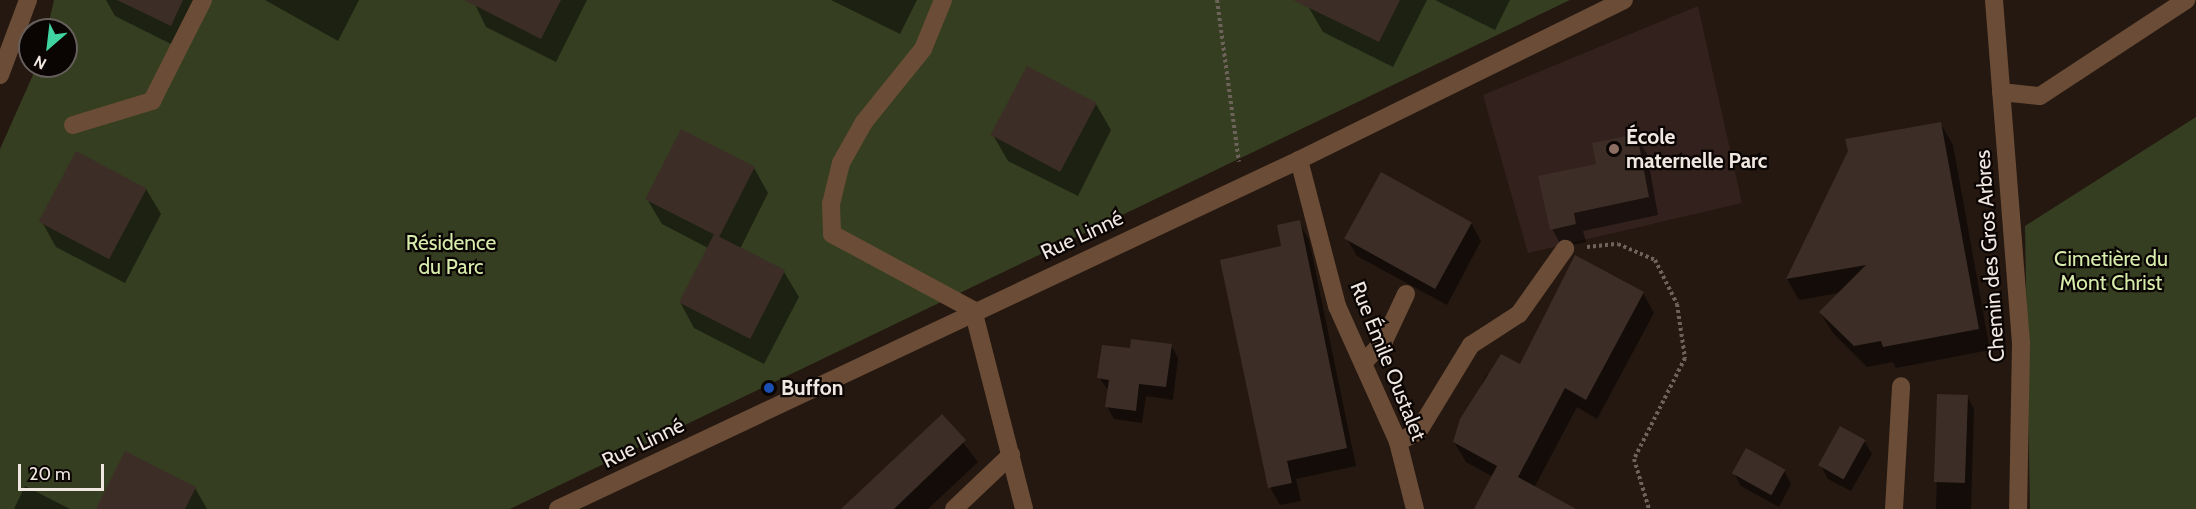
<!DOCTYPE html>
<html>
<head>
<meta charset="utf-8">
<style>
  body { margin:0 }
  #map { position:relative; width:2196px; height:509px; overflow:hidden; background:#251810; font-family:Cabin,sans-serif }
  div>[style] { position:absolute }
  .education>* { inset:0; background:#33211d }
  .green>* { inset:0; background:#353e20 }
  .shadow>* { inset:0; background:#0007 }
  .building>* { inset:0; background:#3c2e26; transform-origin:0 0 }
  .path>* { height:4px; margin-top:-2px; transform-origin:0; background:repeating-linear-gradient(90deg,#6e635b 0 3px,transparent 0 6px) }
  .minor>* { height:18px; margin:-9px; padding:0 9px; transform-origin:9px; border-radius:9px; background:#6b4d37 }
  .dots>* { width:16px; height:16px; translate:-50% -50%; box-sizing:border-box; border:3px solid #0a0503; border-radius:50% }
  span { translate:-50% -50%; white-space:nowrap; text-align:center; line-height:1.15; -webkit-text-stroke:4.5px #0a0503; paint-order:stroke }
  .poi-label { font-size:21px; color:#f0e7e1; font-weight:700 }
  .left { translate:0 -50%; text-align:left }
  .street-label { font-size:21px; color:#f0e7e1 }
  .park-label { font-size:21px; color:#d7ecab }
  .north { position:absolute; left:18px; top:18px; width:60px; height:60px; box-sizing:border-box; background:#0a0503; border:2px solid #665f5c; border-radius:50%; rotate:208deg; font-size:16px; font-weight:700; line-height:24px; text-align:center; color:#f0e7e1 }
  .north::after { content:''; display:block; margin:auto; width:21px; height:27px; background:#40d4a2; clip-path:polygon(50% 0,100% 100%,50% 72%,0 100%) }
  .scale { position:absolute; left:18px; top:464px; width:86px; height:27px; box-sizing:border-box; border:3px solid #f0e7e1; border-top:0; padding-left:8px; font-size:18px; line-height:21px; white-space:nowrap; color:#f0e7e1; -webkit-text-stroke:4px #0a0503; paint-order:stroke }
</style>
</head>
<body>
<div id="map">
  <div class="education">
    <i style="clip-path:polygon(1698px 6px,1742px 203px,1528px 253px,1483px 95px)"></i>
  </div>
  <div class="green">
    <i style="clip-path:polygon(54px 0,1570px 0,510px 509px,0 509px,0 149px,37px 66px,66px 66px,66px 30px,47px 30px)"></i>
    <i style="clip-path:polygon(2196px 117px,2196px 509px,2030px 509px,2025px 226px)"></i>
  </div>
  <div class="shadow">
    <i style="clip-path:polygon(106px 0,210px 0,185px 51px,115px 16px)"></i>
    <i style="clip-path:polygon(265px 0,359px 0,338px 41px)"></i>
    <i style="clip-path:polygon(473px 0,587px 0,556px 62px,486px 27px)"></i>
    <i style="clip-path:polygon(831px 0,917px 0,900px 34px)"></i>
    <i style="clip-path:polygon(1312px 0,1427px 0,1393px 67px,1323px 32px,1308px 6px)"></i>
    <i style="clip-path:polygon(1435px 0,1510px 0,1495px 30px)"></i>
    <i style="clip-path:polygon(1096px 104px,1111px 130px,1078px 196px,1008px 161px,993px 135px)"></i>
    <i style="clip-path:polygon(1941px 124px,1953px 145px,1990px 350px,1896px 368px,1893px 362px,1867px 367px,1833px 333px,1820px 312px,1839px 293px,1799px 300px,1787px 279px,1850px 151px)"></i>
    <i style="clip-path:polygon(1636px 136px,1647px 154px,1658px 215px,1583px 231px,1586px 242px,1562px 247px,1552px 229px,1597px 165px)"></i>
    <i style="clip-path:polygon(754px 168px,768px 193px,740px 249px,784px 272px,799px 297px,764px 364px,694px 328px,680px 302px,708px 248px,662px 224px,647px 199px)"></i>
    <i style="clip-path:polygon(146px 189px,161px 214px,125px 283px,56px 247px,42px 222px)"></i>
    <i style="clip-path:polygon(1299px 222px,1309px 240px,1356px 466px,1296px 479px,1301px 501px,1280px 505px,1270px 487px,1283px 247px)"></i>
    <i style="clip-path:polygon(1471px 223px,1481px 241px,1447px 305px,1357px 256px,1347px 239px)"></i>
    <i style="clip-path:polygon(1643px 293px,1654px 313px,1597px 419px,1577px 407px,1534px 488px,1573px 509px,1476px 509px,1493px 477px,1466px 462px,1454px 442px,1486px 375px,1521px 367px)"></i>
    <i style="clip-path:polygon(1171px 345px,1178px 358px,1173px 400px,1146px 396px,1142px 423px,1114px 419px,1107px 406px,1109px 391px,1099px 378px,1132px 350px)"></i>
    <i style="clip-path:polygon(1939px 395px,1967px 396px,1974px 409px,1971px 509px,1936px 509px)"></i>
    <i style="clip-path:polygon(942px 416px,978px 462px,928px 509px,843px 509px)"></i>
    <i style="clip-path:polygon(1864px 441px,1872px 454px,1851px 491px,1828px 479px,1821px 466px)"></i>
    <i style="clip-path:polygon(125px 453px,195px 488px,207px 509px,97px 509px)"></i>
    <i style="clip-path:polygon(1784px 471px,1791px 484px,1779px 507px,1741px 486px,1734px 473px)"></i>
    <i style="clip-path:polygon(25px 486px,70px 509px,14px 509px)"></i>
  </div>
  <div class="building">
    <i style="clip-path:polygon(117px 0,183px 0,171px 26px)"></i>
    <i style="clip-path:polygon(464px 0,561px 0,541px 39px)"></i>
    <i style="clip-path:polygon(1293px 0,1400px 0,1379px 42px)"></i>
    <i style="left:1027px;top:66px;width:79px;height:78px;rotate:28deg"></i>
    <i style="clip-path:polygon(1941px 122px,1979px 329px,1883px 347px,1881px 341px,1854px 346px,1819px 312px,1866px 265px,1786px 279px,1848px 151px,1845px 139px)"></i>
    <i style="left:681px;top:129px;width:83px;height:79px;rotate:27deg"></i>
    <i style="clip-path:polygon(1637px 134px,1649px 197px,1574px 213px,1576px 224px,1550px 230px,1538px 176px,1596px 164px,1592px 143px)"></i>
    <i style="left:76px;top:151px;width:80px;height:80px;rotate:28deg"></i>
    <i style="left:1381px;top:172px;width:104px;height:76px;rotate:29deg"></i>
    <i style="clip-path:polygon(1300px 220px,1347px 448px,1287px 461px,1292px 483px,1268px 488px,1220px 260px,1281px 246px,1277px 225px)"></i>
    <i style="left:714px;top:234px;width:80px;height:77px;rotate:27deg"></i>
    <i style="clip-path:polygon(1575px 255px,1644px 292px,1586px 400px,1565px 388px,1518px 477px,1576px 509px,1474px 509px,1497px 466px,1453px 442px,1460px 419px,1501px 354px,1520px 364px)"></i>
    <i style="clip-path:polygon(1131px 339px,1172px 344px,1166px 387px,1139px 384px,1136px 411px,1105px 407px,1109px 380px,1097px 378px,1102px 345px,1130px 348px)"></i>
    <i style="left:1937px;top:394px;width:31px;height:88px;rotate:2deg"></i>
    <i style="clip-path:polygon(942px 414px,966px 440px,894px 509px,841px 509px)"></i>
    <i style="left:1840px;top:426px;width:29px;height:45px;rotate:29deg"></i>
    <i style="left:1746px;top:448px;width:45px;height:29px;rotate:29deg"></i>
    <i style="clip-path:polygon(125px 451px,196px 487px,185px 509px,96px 509px)"></i>
  </div>
  <div class="path">
    <i style="left:1217px;top:0;width:163px;rotate:82.3deg"></i>
    <i style="left:1587px;top:247px;width:31px;rotate:-6deg"></i>
    <i style="left:1618px;top:244px;width:40px;rotate:23.4deg"></i>
    <i style="left:1655px;top:260px;width:49px;rotate:63.4deg"></i>
    <i style="left:1677px;top:304px;width:55px;rotate:81.6deg"></i>
    <i style="left:1685px;top:358px;width:113px;rotate:116.8deg"></i>
    <i style="left:1634px;top:459px;width:52px;rotate:73.3deg"></i>
  </div>
  <div class="minor">
    <i style="left:943px;top:0;width:53px;rotate:112.2deg"></i>
    <i style="left:923px;top:49px;width:94px;rotate:128.9deg"></i>
    <i style="left:864px;top:122px;width:47px;rotate:119.3deg"></i>
    <i style="left:841px;top:163px;width:42px;rotate:103.7deg"></i>
    <i style="left:831px;top:204px;width:30px;rotate:88deg"></i>
    <i style="left:832px;top:234px;width:160px;rotate:28.3deg"></i>
    <i style="left:973px;top:310px;width:205px;rotate:75.6deg"></i>
    <i style="left:1994px;top:0;width:344px;rotate:85.5deg"></i>
    <i style="left:2021px;top:343px;width:166px;rotate:91deg"></i>
    <i style="left:0;top:75px;width:80px;rotate:-69.5deg"></i>
    <i style="left:2001px;top:92px;width:39px;rotate:6deg"></i>
    <i style="left:2040px;top:96px;width:175px;rotate:-33.3deg"></i>
    <i style="left:73px;top:125px;width:83px;rotate:-16.9deg"></i>
    <i style="left:152px;top:101px;width:113px;rotate:-63.2deg"></i>
    <i style="left:1299px;top:160px;width:151px;rotate:75.4deg"></i>
    <i style="left:1337px;top:306px;width:149px;rotate:65.8deg"></i>
    <i style="left:1398px;top:442px;width:69px;rotate:75.8deg"></i>
    <i style="left:1363px;top:363px;width:30px;rotate:-46deg"></i>
    <i style="left:1384px;top:341px;width:52px;rotate:-64.9deg"></i>
    <i style="left:1398px;top:442px;width:22px;rotate:-27deg"></i>
    <i style="left:1418px;top:432px;width:102px;rotate:-58.7deg"></i>
    <i style="left:1471px;top:345px;width:57px;rotate:-32.9deg"></i>
    <i style="left:1519px;top:314px;width:80px;rotate:-54.7deg"></i>
    <i style="left:558px;top:509px;width:819px;rotate:-25.22deg"></i>
    <i style="left:1299px;top:160px;width:362px;rotate:-26.2deg"></i>
    <i style="left:954px;top:509px;width:79px;rotate:-43.5deg"></i>
    <i style="left:1894px;top:509px;width:123px;rotate:-86.7deg"></i>
  </div>
  <div class="dots">
    <i style="left:1614px;top:149px;background:#8d6e63"></i>
    <i style="left:769px;top:388px;background:#1a4fb4"></i>
  </div>
  <div class="poi-label">
    <span class="left" style="left:1626px;top:149px">École<br>maternelle Parc</span>
    <span class="left" style="left:781px;top:388px">Buffon</span>
  </div>
  <div class="street-label">
    <span style="left:1082px;top:235px;rotate:-25deg">Rue Linné</span>
    <span style="left:1990px;top:256px;rotate:-94deg">Chemin des Gros Arbres</span>
    <span style="left:1388px;top:361px;rotate:68deg">Rue Émile Oustalet</span>
    <span style="left:643px;top:443px;rotate:-26deg">Rue Linné</span>
  </div>
  <div class="park-label">
    <span style="left:451px;top:255px">Résidence<br>du Parc</span>
    <span style="left:2111px;top:271px">Cimetière du<br>Mont Christ</span>
  </div>
  <div class="north">N</div>
  <div class="scale">20 m</div>
</div>
</body>
</html>
